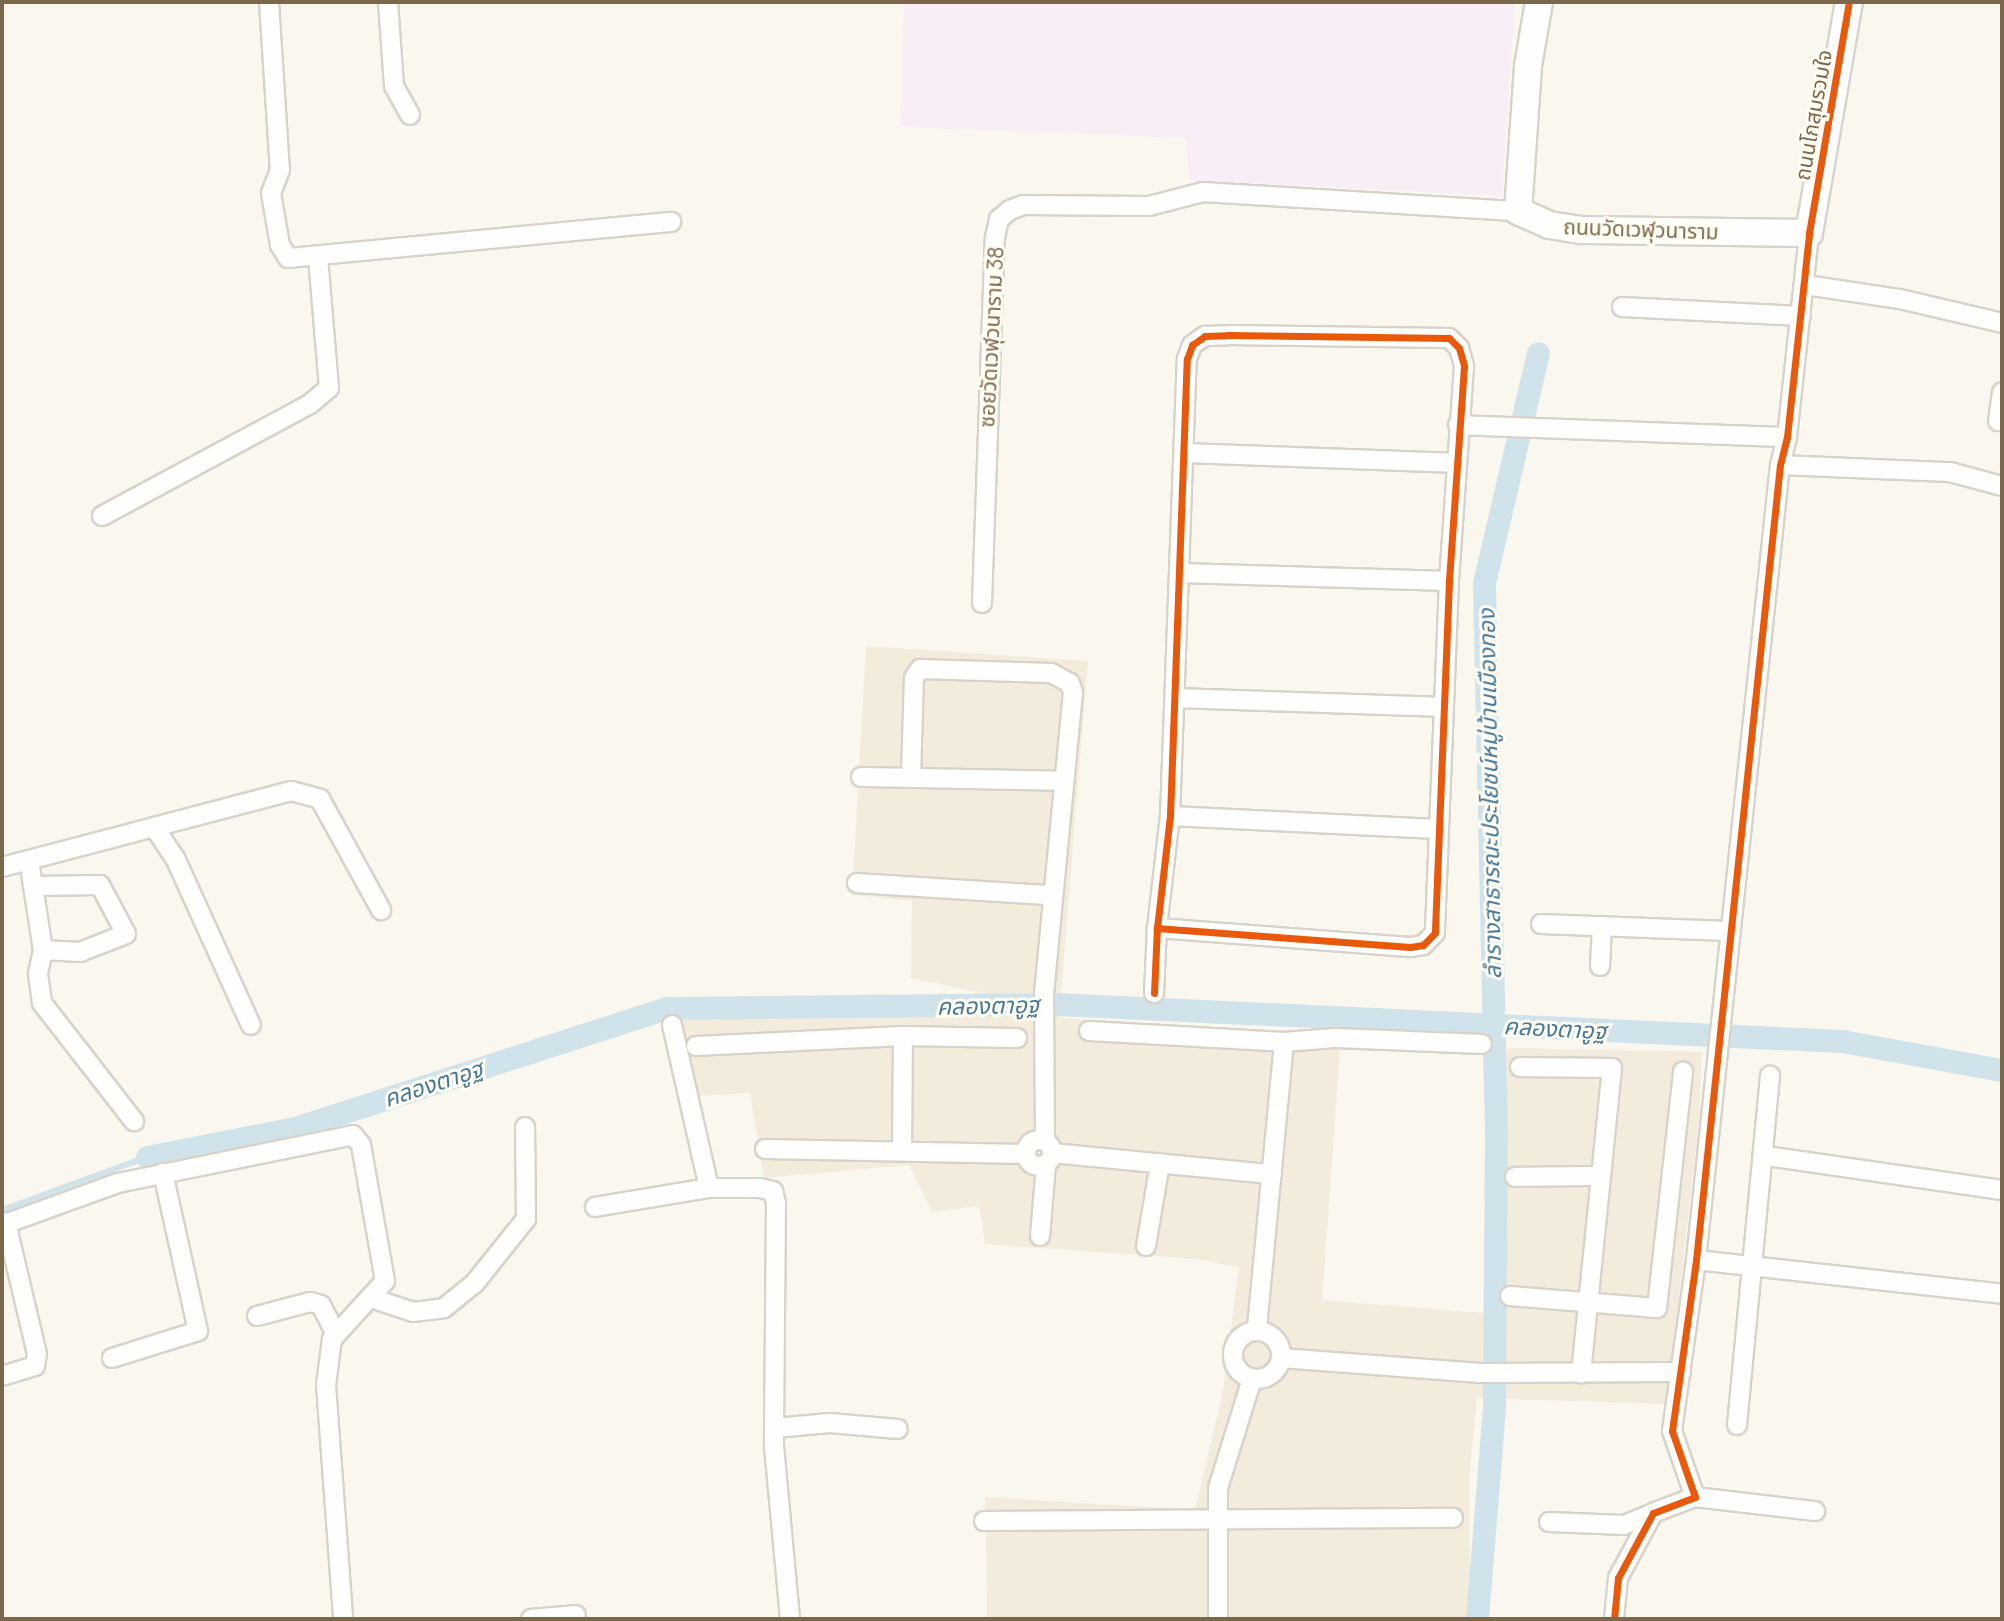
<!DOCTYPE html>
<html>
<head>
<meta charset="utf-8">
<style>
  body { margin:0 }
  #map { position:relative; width:2004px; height:1621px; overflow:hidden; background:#faf7ef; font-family:Manrope,"Noto Sans Thai",sans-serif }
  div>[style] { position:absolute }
  .residential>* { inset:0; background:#f3ecdd }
  .education>* { inset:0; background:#f9eef6 }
  .stream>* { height:6px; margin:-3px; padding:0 3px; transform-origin:3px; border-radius:3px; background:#d0e3eb }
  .canal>* { height:23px; margin:-11.5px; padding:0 11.5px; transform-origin:11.5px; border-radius:11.5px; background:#d0e3eb }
  .roads { filter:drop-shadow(2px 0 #d8d3ca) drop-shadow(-2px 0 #d8d3ca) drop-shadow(0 2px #d8d3ca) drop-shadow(0 -2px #d8d3ca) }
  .street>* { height:18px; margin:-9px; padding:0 9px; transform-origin:9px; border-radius:9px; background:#fefefd }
  .street>.ring { margin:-9px; padding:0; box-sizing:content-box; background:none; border:18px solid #fefefd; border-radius:50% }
  .secondary>* { height:26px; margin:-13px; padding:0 13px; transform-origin:13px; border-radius:13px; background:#fefefd }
  .cycleway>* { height:7px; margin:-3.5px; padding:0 3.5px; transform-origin:3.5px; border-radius:3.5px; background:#e8590c }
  span { translate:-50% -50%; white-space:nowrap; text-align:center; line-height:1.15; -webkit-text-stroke:6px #fffdf3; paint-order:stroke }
  .street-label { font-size:21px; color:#7b674c }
  .water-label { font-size:23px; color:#467897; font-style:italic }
  .frame { position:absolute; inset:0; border:4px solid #7b674c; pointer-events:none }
</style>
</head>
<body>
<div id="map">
  <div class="residential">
    <i style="clip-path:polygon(866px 646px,1088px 661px,1059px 1018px,1341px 1036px,1322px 1300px,1494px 1314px,1507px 1048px,1702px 1052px,1699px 1120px,1667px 1404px,1477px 1398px,1470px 1469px,1470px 1619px,987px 1619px,985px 1497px,1195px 1510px,1223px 1391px,1239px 1267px,1197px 1259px,985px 1244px,979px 1206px,932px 1212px,909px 1165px,764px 1178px,750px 1093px,697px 1096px,678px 1021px,780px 1004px,1011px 1013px,1012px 999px,911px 978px,912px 901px,852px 895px)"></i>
  </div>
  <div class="education">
    <i style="clip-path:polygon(904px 2px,1515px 2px,1502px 196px,1189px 180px,1186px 138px,900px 127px)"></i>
  </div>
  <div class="stream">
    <i style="left:2px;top:1210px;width:154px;rotate:-20.1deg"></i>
  </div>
  <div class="canal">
    <i style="left:147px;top:1157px;width:151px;rotate:-11.1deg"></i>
    <i style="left:295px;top:1128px;width:390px;rotate:-17.9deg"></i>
    <i style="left:666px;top:1008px;width:390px;rotate:-0.6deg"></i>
    <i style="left:1056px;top:1004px;width:787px;rotate:2.7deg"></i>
    <i style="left:1842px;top:1041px;width:163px;rotate:10.3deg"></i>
    <i style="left:1477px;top:1619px;width:213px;rotate:-85.4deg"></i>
    <i style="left:1494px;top:1407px;width:272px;rotate:-89.6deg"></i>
    <i style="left:1496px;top:1135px;width:552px;rotate:-91.25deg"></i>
    <i style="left:1484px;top:583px;width:236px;rotate:-76.8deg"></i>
  </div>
  <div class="roads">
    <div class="street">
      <i style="left:269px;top:2px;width:168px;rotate:86.3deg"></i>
      <i style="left:280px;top:170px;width:25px;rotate:111deg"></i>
      <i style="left:271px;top:193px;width:53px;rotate:80.2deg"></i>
      <i style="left:280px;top:245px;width:15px;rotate:58deg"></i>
      <i style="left:288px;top:258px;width:385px;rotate:-5.4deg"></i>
      <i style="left:388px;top:2px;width:84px;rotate:85.9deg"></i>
      <i style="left:394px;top:86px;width:33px;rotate:61deg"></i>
      <i style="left:1806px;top:285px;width:95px;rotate:8.5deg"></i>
      <i style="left:1900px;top:299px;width:105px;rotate:13.2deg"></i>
      <i style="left:1622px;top:307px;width:179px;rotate:2.9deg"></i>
      <i style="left:1998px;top:421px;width:29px;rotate:-82deg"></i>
      <i style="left:1458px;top:425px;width:329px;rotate:2.1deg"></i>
      <i style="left:1187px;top:453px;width:269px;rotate:2.1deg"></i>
      <i style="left:1780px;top:465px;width:170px;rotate:2.4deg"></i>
      <i style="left:1950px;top:472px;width:54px;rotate:15.1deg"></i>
      <i style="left:102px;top:516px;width:236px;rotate:-28.3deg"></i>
      <i style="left:310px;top:404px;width:25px;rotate:-40deg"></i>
      <i style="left:329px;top:388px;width:130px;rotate:-94.8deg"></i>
      <i style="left:1181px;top:573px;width:268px;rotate:1.7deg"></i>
      <i style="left:982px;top:603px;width:365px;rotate:-88deg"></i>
      <i style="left:995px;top:238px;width:19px;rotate:-78deg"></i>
      <i style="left:999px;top:219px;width:14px;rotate:-39deg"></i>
      <i style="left:1010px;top:210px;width:14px;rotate:-21deg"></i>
      <i style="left:1023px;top:205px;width:126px;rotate:0.5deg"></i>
      <i style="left:1149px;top:206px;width:56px;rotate:-14.5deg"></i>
      <i style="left:1203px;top:192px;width:316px;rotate:3.5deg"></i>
      <i style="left:1177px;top:698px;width:267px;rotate:1.9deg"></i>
      <i style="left:861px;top:777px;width:202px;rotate:1.1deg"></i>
      <i style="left:911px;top:777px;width:99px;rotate:-88.3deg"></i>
      <i style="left:914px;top:678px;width:11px;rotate:-56deg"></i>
      <i style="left:920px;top:669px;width:131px;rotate:1.7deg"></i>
      <i style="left:1051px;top:673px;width:21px;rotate:28deg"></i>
      <i style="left:1070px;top:683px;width:9px;rotate:72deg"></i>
      <i style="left:1073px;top:692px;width:303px;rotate:95.5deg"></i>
      <i style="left:1044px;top:994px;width:147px;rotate:89.6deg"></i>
      <i style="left:1170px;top:816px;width:268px;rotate:2.8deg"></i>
      <i style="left:154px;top:827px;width:142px;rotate:-14.7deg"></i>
      <i style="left:291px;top:791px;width:30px;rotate:15deg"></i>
      <i style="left:320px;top:799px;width:127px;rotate:61.2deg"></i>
      <i style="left:29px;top:860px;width:91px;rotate:81.2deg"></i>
      <i style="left:43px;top:950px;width:25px;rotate:102deg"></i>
      <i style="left:38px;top:974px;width:29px;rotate:82deg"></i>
      <i style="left:42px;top:1003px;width:150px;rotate:52.1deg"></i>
      <i style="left:2px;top:867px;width:157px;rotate:-14.7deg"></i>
      <i style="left:154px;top:827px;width:40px;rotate:56deg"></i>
      <i style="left:176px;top:860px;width:181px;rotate:65.6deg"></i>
      <i style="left:857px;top:883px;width:193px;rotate:3.6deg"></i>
      <i style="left:33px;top:886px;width:67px;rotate:-0.9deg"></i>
      <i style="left:100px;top:885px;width:55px;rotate:62deg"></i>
      <i style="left:126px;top:934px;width:49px;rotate:158.6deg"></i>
      <i style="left:80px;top:952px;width:37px;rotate:-177deg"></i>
      <i style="left:1541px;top:924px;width:188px;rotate:2.1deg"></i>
      <i style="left:1600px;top:966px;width:40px;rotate:-87.1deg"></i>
      <i style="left:1154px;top:993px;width:65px;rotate:-87.4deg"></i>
      <i style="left:1157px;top:928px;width:113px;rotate:-83.4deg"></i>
      <i style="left:1170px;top:816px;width:457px;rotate:-87.9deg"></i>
      <i style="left:1187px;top:359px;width:15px;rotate:-70deg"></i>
      <i style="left:1192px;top:345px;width:16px;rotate:-35deg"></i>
      <i style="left:1205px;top:336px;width:23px;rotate:-2deg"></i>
      <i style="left:1228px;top:335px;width:221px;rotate:0.8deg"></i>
      <i style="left:1449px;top:338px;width:14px;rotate:45deg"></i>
      <i style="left:1459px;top:348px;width:19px;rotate:74deg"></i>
      <i style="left:1464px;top:366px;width:216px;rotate:94deg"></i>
      <i style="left:1449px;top:581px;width:352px;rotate:92.3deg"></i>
      <i style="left:1435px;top:933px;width:17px;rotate:135deg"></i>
      <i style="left:1423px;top:945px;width:13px;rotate:171deg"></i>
      <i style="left:1410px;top:947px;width:254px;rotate:-175.7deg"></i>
      <i style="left:672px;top:1025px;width:167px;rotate:77.2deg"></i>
      <i style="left:709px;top:1188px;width:51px"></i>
      <i style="left:760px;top:1188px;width:13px;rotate:13deg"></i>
      <i style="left:773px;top:1191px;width:12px;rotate:76deg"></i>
      <i style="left:776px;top:1203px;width:243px;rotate:90.5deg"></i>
      <i style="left:774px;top:1446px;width:174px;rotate:84.7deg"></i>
      <i style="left:1089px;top:1031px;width:195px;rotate:3.2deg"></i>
      <i style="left:1284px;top:1042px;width:289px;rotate:95.4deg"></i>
      <i style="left:1284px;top:1042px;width:51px;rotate:-4.5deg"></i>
      <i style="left:1335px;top:1038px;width:147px;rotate:2.3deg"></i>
      <i style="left:696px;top:1046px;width:207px;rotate:-2.8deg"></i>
      <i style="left:903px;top:1036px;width:114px;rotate:1deg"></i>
      <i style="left:1520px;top:1067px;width:92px;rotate:0.6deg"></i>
      <i style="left:1612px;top:1068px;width:307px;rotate:95.8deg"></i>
      <i class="ring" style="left:1026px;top:1140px;width:8px;height:8px"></i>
      <i style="left:765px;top:1149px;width:260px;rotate:1.1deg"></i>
      <i style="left:902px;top:1150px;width:114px;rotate:-89.5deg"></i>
      <i style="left:1052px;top:1153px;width:221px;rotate:5.5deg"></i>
      <i style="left:1766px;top:1156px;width:238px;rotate:8.2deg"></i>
      <i style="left:1515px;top:1177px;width:86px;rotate:-0.7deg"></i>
      <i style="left:595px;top:1207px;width:116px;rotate:-9.5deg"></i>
      <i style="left:2px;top:1225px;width:123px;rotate:-19.9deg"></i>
      <i style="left:118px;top:1183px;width:240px;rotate:-11.5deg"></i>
      <i style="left:353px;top:1135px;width:13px;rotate:51deg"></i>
      <i style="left:361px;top:1145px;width:138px;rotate:80deg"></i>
      <i style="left:385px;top:1281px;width:79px;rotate:132.4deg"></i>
      <i style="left:332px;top:1339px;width:46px;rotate:97.4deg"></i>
      <i style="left:326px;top:1385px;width:235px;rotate:85.8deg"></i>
      <i style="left:1040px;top:1236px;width:72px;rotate:-85.2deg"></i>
      <i style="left:1146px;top:1246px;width:84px;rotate:-80.4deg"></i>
      <i style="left:1696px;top:1260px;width:308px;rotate:6.3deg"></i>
      <i style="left:1510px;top:1296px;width:147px;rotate:4.7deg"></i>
      <i style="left:1657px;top:1308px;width:238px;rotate:-83.7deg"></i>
      <i style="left:371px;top:1298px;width:44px;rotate:18.4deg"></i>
      <i style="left:413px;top:1312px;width:31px;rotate:-7deg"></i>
      <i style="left:444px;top:1308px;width:38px;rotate:-39deg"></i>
      <i style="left:474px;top:1284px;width:83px;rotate:-51.3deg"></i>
      <i style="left:526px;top:1219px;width:92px;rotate:-90.6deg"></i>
      <i style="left:257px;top:1316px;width:55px;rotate:-14.8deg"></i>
      <i style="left:310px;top:1302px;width:11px;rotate:15deg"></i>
      <i style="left:321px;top:1305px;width:33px;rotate:63deg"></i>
      <i class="ring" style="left:1233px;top:1331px;width:30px;height:30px"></i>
      <i style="left:112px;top:1358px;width:90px;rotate:-17.4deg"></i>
      <i style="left:198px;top:1331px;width:162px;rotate:-102.5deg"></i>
      <i style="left:1281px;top:1358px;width:200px;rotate:4.3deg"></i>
      <i style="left:1480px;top:1373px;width:201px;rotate:-0.3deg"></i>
      <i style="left:2px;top:1376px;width:34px;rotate:-17deg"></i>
      <i style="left:35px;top:1366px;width:12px;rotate:-81deg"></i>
      <i style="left:37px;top:1354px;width:135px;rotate:-103.3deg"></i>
      <i style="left:1737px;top:1425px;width:351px;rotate:-84.6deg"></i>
      <i style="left:775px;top:1428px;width:55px;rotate:-5.2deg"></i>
      <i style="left:830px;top:1423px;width:68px;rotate:5deg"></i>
      <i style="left:1695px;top:1497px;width:121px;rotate:6.7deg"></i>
      <i style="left:984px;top:1521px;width:469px;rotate:-0.4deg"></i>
      <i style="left:1549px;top:1522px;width:75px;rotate:2.3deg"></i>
      <i style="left:1624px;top:1525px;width:31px;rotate:-22deg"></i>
      <i style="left:531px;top:1619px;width:45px;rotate:-5.1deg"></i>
      <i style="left:1218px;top:1619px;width:131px;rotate:-90deg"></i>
      <i style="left:1218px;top:1488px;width:114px;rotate:-72.7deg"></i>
      <i style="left:1614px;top:1619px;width:41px;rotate:-84.4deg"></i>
      <i style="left:1618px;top:1578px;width:74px;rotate:-61.7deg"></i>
      <i style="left:1653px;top:1513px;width:45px;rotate:-20.9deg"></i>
      <i style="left:1695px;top:1497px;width:70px;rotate:-109.2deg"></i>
      <i style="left:1672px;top:1431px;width:173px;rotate:-82deg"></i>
      <i style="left:1696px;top:1260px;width:799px;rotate:-83.97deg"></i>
      <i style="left:1780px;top:465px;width:29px;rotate:-76deg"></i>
      <i style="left:1787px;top:437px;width:205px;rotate:-83.8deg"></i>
    </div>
    <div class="secondary">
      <i style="left:1539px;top:2px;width:65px;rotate:99.8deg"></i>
      <i style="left:1528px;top:66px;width:145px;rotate:93.9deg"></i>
      <i style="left:1518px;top:211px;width:34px;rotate:24deg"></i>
      <i style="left:1549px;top:225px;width:33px;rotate:9deg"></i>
      <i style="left:1582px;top:230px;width:227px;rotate:0.8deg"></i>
      <i style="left:1809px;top:233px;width:234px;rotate:-80.2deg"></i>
    </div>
  </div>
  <div class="cycleway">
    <i style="left:1154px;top:993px;width:65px;rotate:-87.4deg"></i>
    <i style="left:1157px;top:928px;width:113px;rotate:-83.4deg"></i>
    <i style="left:1170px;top:816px;width:457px;rotate:-87.9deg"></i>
    <i style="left:1187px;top:359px;width:15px;rotate:-70deg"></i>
    <i style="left:1192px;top:345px;width:16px;rotate:-35deg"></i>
    <i style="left:1205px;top:336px;width:23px;rotate:-2deg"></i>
    <i style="left:1228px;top:335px;width:221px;rotate:0.8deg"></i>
    <i style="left:1449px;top:338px;width:14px;rotate:45deg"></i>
    <i style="left:1459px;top:348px;width:19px;rotate:74deg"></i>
    <i style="left:1464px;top:366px;width:216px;rotate:94deg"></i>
    <i style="left:1449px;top:581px;width:352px;rotate:92.3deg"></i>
    <i style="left:1435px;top:933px;width:17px;rotate:135deg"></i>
    <i style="left:1423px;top:945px;width:13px;rotate:171deg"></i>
    <i style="left:1410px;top:947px;width:254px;rotate:-175.7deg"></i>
    <i style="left:1614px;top:1619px;width:41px;rotate:-84.4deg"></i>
    <i style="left:1618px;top:1578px;width:74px;rotate:-61.7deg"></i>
    <i style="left:1653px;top:1513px;width:45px;rotate:-20.9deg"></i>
    <i style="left:1695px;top:1497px;width:70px;rotate:-109.2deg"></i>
    <i style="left:1672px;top:1431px;width:173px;rotate:-82deg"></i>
    <i style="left:1696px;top:1260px;width:799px;rotate:-83.97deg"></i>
    <i style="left:1780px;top:465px;width:29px;rotate:-76deg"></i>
    <i style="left:1787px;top:437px;width:205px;rotate:-83.8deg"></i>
    <i style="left:1809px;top:233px;width:234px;rotate:-80.2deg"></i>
  </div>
  <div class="street-label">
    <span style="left:1813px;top:115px;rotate:-80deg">ถนนโกสุมรวมใจ</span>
    <span style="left:1641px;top:229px;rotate:2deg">ถนนวัดเวฬุวนาราม</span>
    <span style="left:991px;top:337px;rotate:-87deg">ซอยวัดเวฬุวนาราม 38</span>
  </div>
  <div class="water-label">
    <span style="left:1489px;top:794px;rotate:-91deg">ลำรางสาธารณะประโยชน์หมู่บ้านเมืองทอง</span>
    <span style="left:988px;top:1005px;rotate:-1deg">คลองตาอูฐ</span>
    <span style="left:1555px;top:1028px;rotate:3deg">คลองตาอูฐ</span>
    <span style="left:433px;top:1083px;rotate:-18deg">คลองตาอูฐ</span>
  </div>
  <div class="frame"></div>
</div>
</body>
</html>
